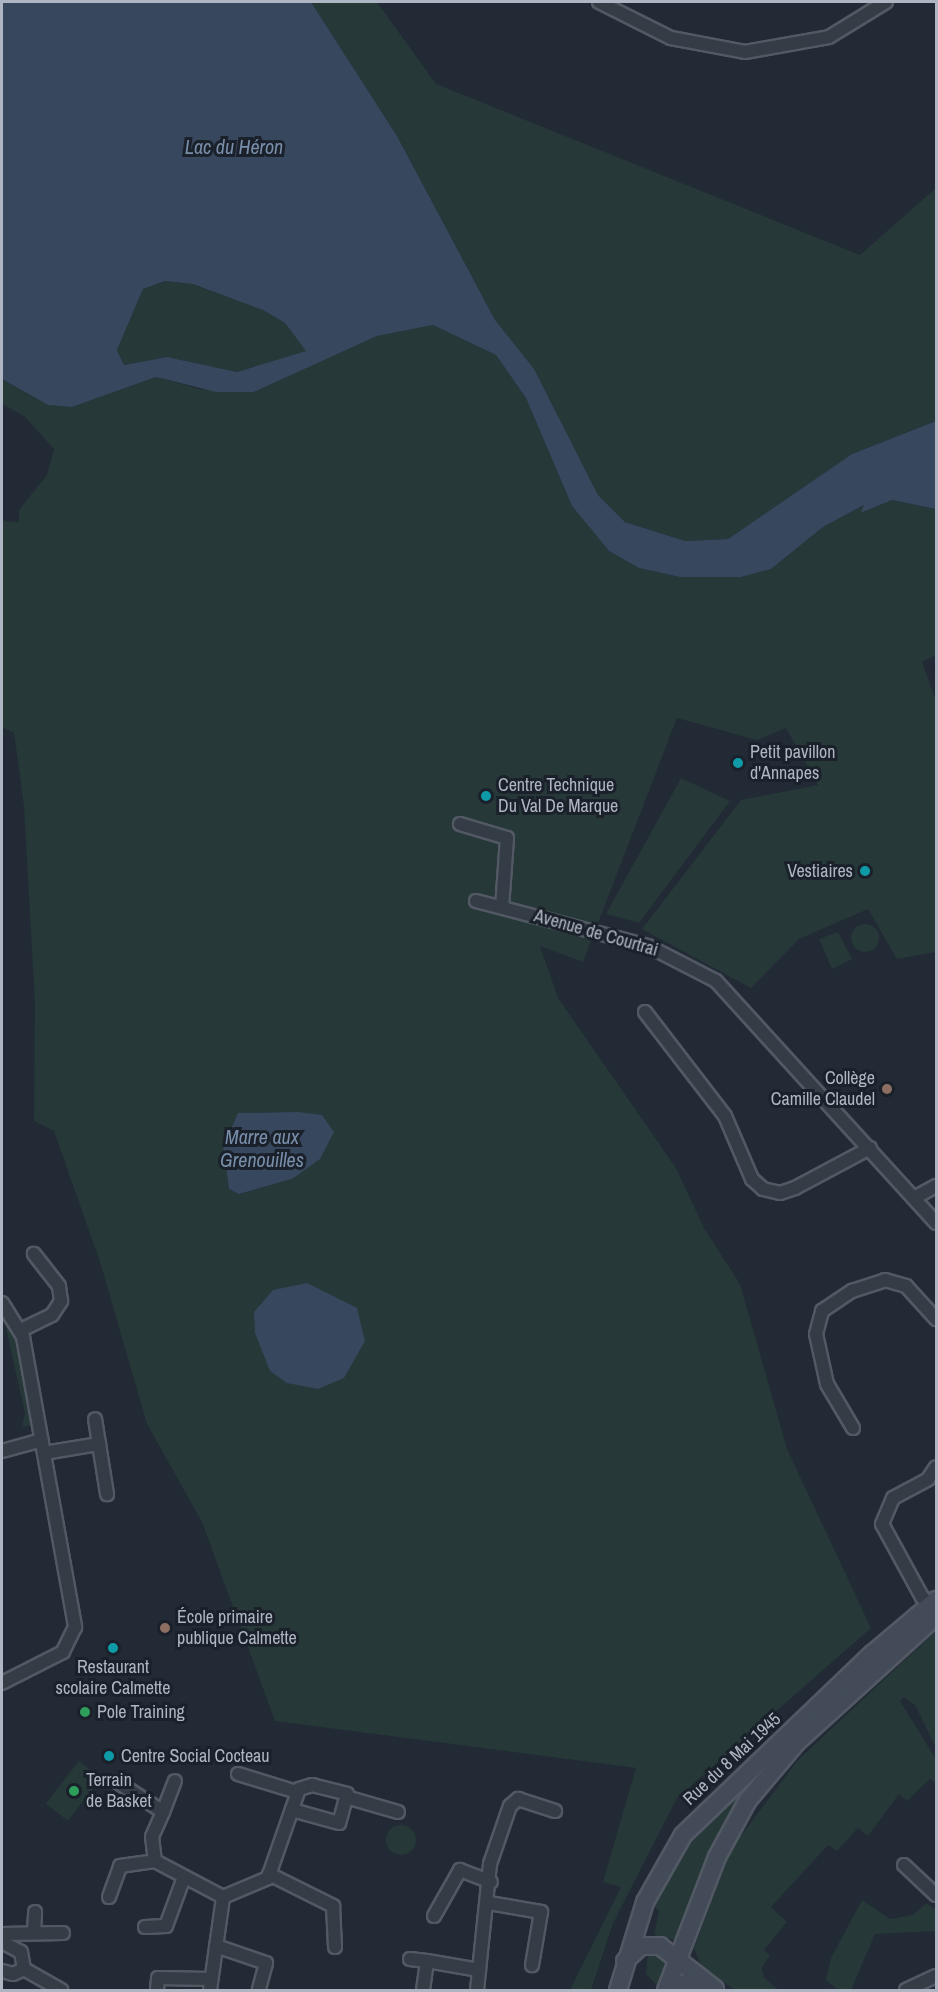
<!DOCTYPE html>
<html>
<head>
<meta charset="utf-8">
<style>
  body { margin:0 }
  #map { position:relative; width:938px; height:1992px; overflow:hidden; background:#212a35; font-family:"Archivo Narrow",sans-serif }
  div>[style] { position:absolute }
  .green>* { inset:0; background:#263838; transform-origin:0 0 }
  .round { border-radius:50% }
  .water>* { inset:0; background:#37475d }
  .roads { filter:drop-shadow(2px 0 #525964) drop-shadow(-2px 0 #525964) drop-shadow(0 2px #525964) drop-shadow(0 -2px #525964) }
  .street>* { height:12px; margin:-6px; padding:0 6px; transform-origin:6px; border-radius:6px; background:#343c46 }
  .secondary>* { height:16px; margin:-8px; padding:0 8px; transform-origin:8px; border-radius:8px; background:#434b59 }
  .dots>* { width:16px; height:16px; translate:-50% -50%; box-sizing:border-box; border:3px solid #1a212a; border-radius:50% }
  span { translate:-50% -50%; white-space:nowrap; text-align:center; line-height:1.15; -webkit-text-stroke:6px #1a212a; paint-order:stroke }
  .poi-label { font-size:18px; color:#aeb6c3 }
  .left { translate:0 -50%; text-align:left }
  .right { translate:-100% -50%; text-align:right }
  .street-label { font-size:18px; color:#aeb6c3 }
  .water-label { font-size:20px; color:#788eaa; font-style:italic }
  .frame { position:absolute; inset:0; border:3px solid #aeb6c3; pointer-events:none }
</style>
</head>
<body>
<div id="map">
  <div class="green">
    <i style="clip-path:polygon(311px 2px,377px 2px,436px 84px,860px 255px,936px 188px,936px 421px,852px 454px,728px 539px,685px 541px,625px 522px,598px 495px,534px 370px,495px 320px,397px 136px)"></i>
    <i style="clip-path:polygon(165px 281px,193px 284px,263px 310px,285px 323px,307px 351px,237px 372px,167px 357px,124px 365px,117px 350px,143px 289px)"></i>
    <i style="clip-path:polygon(evenodd,433px 325px,496px 355px,526px 398px,572px 506px,609px 551px,639px 568px,680px 577px,741px 577px,771px 569px,823px 527px,865px 505px,862px 513px,892px 500px,936px 509px,936px 655px,922px 662px,936px 701px,936px 952px,897px 959px,868px 909px,799px 939px,751px 988px,642px 929px,741px 800px,818px 785px,786px 728px,757px 740px,677px 718px,583px 962px,540px 946px,558px 998px,676px 1168px,704px 1228px,740px 1284px,787px 1449px,871px 1628px,677px 1798px,613px 1923px,591px 1990px,570px 1990px,621px 1887px,603px 1882px,636px 1768px,275px 1721px,202px 1522px,147px 1424px,101px 1265px,54px 1131px,34px 1121px,35px 1003px,24px 806px,14px 733px,2px 727px,2px 521px,19px 522px,19px 510px,47px 475px,54px 449px,24px 416px,2px 404px,2px 379px,48px 405px,72px 407px,156px 377px,199px 389px,254px 392px,377px 336px,433px 325px,261px 1112px,284px 1113px,292px 1179px,240px 1194px,229px 1189px,223px 1147px,228px 1133px,261px 1112px)"></i>
    <i style="clip-path:polygon(681px 778px,730px 801px,639px 923px,606px 914px)"></i>
    <i class="round" style="left:851px;top:924px;width:28px;height:28px"></i>
    <i style="clip-path:polygon(838px 932px,852px 959px,832px 969px,819px 939px)"></i>
    <i style="clip-path:polygon(2px 1310px,15px 1332px,33px 1425px,22px 1427px,25px 1413px)"></i>
    <i style="clip-path:polygon(936px 1631px,936px 1748px,915px 1705px,904px 1697px,900px 1701px,936px 1759px,936px 1783px,930px 1779px,907px 1801px,899px 1794px,868px 1836px,858px 1828px,837px 1851px,828px 1845px,771px 1907px,787px 1922px,764px 1950px,770px 1955px,762px 1968px,764px 1977px,778px 1990px,735px 1990px,702px 1967px,694px 1948px,731px 1849px,797px 1761px)"></i>
    <i style="clip-path:polygon(790px 1737px,760px 1777px,680px 1941px,654px 1935px,659px 1911px,651px 1902px,682px 1844px)"></i>
    <i style="left:79px;top:1761px;width:28px;height:54px;rotate:38deg"></i>
    <i class="round" style="left:386px;top:1825px;width:30px;height:30px"></i>
    <i style="clip-path:polygon(862px 1900px,890px 1919px,913px 1915px,926px 1903px,936px 1910px,936px 1931px,875px 1934px,851px 1990px,838px 1990px,826px 1980px,831px 1958px)"></i>
    <i style="clip-path:polygon(648px 1949px,673px 1960px,661px 1990px,646px 1974px)"></i>
  </div>
  <div class="water">
    <i style="clip-path:polygon(evenodd,2px 2px,311px 2px,397px 136px,495px 320px,534px 369px,598px 495px,625px 522px,685px 541px,728px 539px,852px 454px,936px 421px,936px 509px,892px 500px,861px 513px,864px 505px,823px 527px,771px 569px,741px 577px,680px 577px,639px 568px,609px 551px,572px 506px,526px 398px,496px 355px,433px 325px,377px 336px,254px 392px,216px 392px,156px 377px,72px 407px,48px 405px,2px 379px,2px 2px,165px 281px,193px 284px,263px 310px,285px 323px,306px 351px,237px 372px,167px 357px,124px 365px,117px 350px,143px 289px,165px 281px)"></i>
    <i style="clip-path:polygon(298px 1112px,322px 1115px,334px 1132px,320px 1159px,292px 1179px,239px 1194px,229px 1189px,223px 1147px,238px 1113px)"></i>
    <i style="clip-path:polygon(307px 1283px,357px 1308px,365px 1341px,344px 1378px,318px 1389px,287px 1383px,270px 1371px,255px 1333px,254px 1312px,273px 1290px)"></i>
  </div>
  <div class="roads">
    <div class="street">
      <i style="left:599px;top:2px;width:80px;rotate:26.6deg"></i>
      <i style="left:671px;top:38px;width:75px;rotate:10.7deg"></i>
      <i style="left:745px;top:52px;width:85px;rotate:-10.1deg"></i>
      <i style="left:829px;top:37px;width:67px;rotate:-31.6deg"></i>
      <i style="left:460px;top:824px;width:49px;rotate:16.6deg"></i>
      <i style="left:507px;top:838px;width:69px;rotate:94.1deg"></i>
      <i style="left:476px;top:901px;width:178px;rotate:14.7deg"></i>
      <i style="left:648px;top:946px;width:76px;rotate:27.2deg"></i>
      <i style="left:716px;top:981px;width:327px;rotate:47.7deg"></i>
      <i style="left:645px;top:1012px;width:131px;rotate:52.4deg"></i>
      <i style="left:725px;top:1116px;width:69px;rotate:66.8deg"></i>
      <i style="left:752px;top:1179px;width:15px;rotate:42deg"></i>
      <i style="left:763px;top:1189px;width:17px;rotate:13deg"></i>
      <i style="left:780px;top:1193px;width:16px;rotate:-18deg"></i>
      <i style="left:795px;top:1188px;width:85px;rotate:-28.1deg"></i>
      <i style="left:914px;top:1198px;width:25px;rotate:-29deg"></i>
      <i style="left:2px;top:1303px;width:40px;rotate:58deg"></i>
      <i style="left:23px;top:1337px;width:295px;rotate:79.8deg"></i>
      <i style="left:75px;top:1627px;width:28px;rotate:116deg"></i>
      <i style="left:63px;top:1652px;width:68px;rotate:153.1deg"></i>
      <i style="left:21px;top:1330px;width:34px;rotate:-26deg"></i>
      <i style="left:52px;top:1315px;width:17px;rotate:-57deg"></i>
      <i style="left:61px;top:1301px;width:15px;rotate:-98deg"></i>
      <i style="left:59px;top:1286px;width:41px;rotate:-128deg"></i>
      <i style="left:853px;top:1428px;width:51px;rotate:-120.6deg"></i>
      <i style="left:827px;top:1384px;width:51px;rotate:-102.4deg"></i>
      <i style="left:816px;top:1334px;width:24px;rotate:-75deg"></i>
      <i style="left:822px;top:1311px;width:36px;rotate:-34deg"></i>
      <i style="left:852px;top:1291px;width:35px;rotate:-18deg"></i>
      <i style="left:885px;top:1280px;width:22px;rotate:16deg"></i>
      <i style="left:906px;top:1286px;width:45px;rotate:47.7deg"></i>
      <i style="left:99px;top:1444px;width:51px;rotate:80.9deg"></i>
      <i style="left:2px;top:1451px;width:41px;rotate:-15.4deg"></i>
      <i style="left:44px;top:1453px;width:56px;rotate:-9.3deg"></i>
      <i style="left:99px;top:1444px;width:25px;rotate:-99deg"></i>
      <i style="left:936px;top:1611px;width:20px;rotate:-135deg"></i>
      <i style="left:922px;top:1597px;width:83px;rotate:-118.7deg"></i>
      <i style="left:882px;top:1524px;width:28px;rotate:-67deg"></i>
      <i style="left:893px;top:1498px;width:40px;rotate:-28deg"></i>
      <i style="left:928px;top:1479px;width:14px;rotate:-56deg"></i>
      <i style="left:238px;top:1774px;width:62px;rotate:17deg"></i>
      <i style="left:116px;top:1781px;width:56px;rotate:33.4deg"></i>
      <i style="left:163px;top:1812px;width:27px;rotate:114deg"></i>
      <i style="left:152px;top:1837px;width:24px;rotate:83deg"></i>
      <i style="left:155px;top:1861px;width:77px;rotate:27.9deg"></i>
      <i style="left:346px;top:1797px;width:54px;rotate:16.1deg"></i>
      <i style="left:163px;top:1812px;width:33px;rotate:-69deg"></i>
      <i style="left:904px;top:1865px;width:44px;rotate:43.2deg"></i>
      <i style="left:269px;top:1874px;width:72px;rotate:26.6deg"></i>
      <i style="left:333px;top:1906px;width:41px;rotate:87.2deg"></i>
      <i style="left:109px;top:1897px;width:33px;rotate:-70deg"></i>
      <i style="left:120px;top:1866px;width:35px;rotate:-8deg"></i>
      <i style="left:489px;top:1903px;width:53px;rotate:9.8deg"></i>
      <i style="left:541px;top:1912px;width:54px;rotate:99.6deg"></i>
      <i style="left:434px;top:1916px;width:53px;rotate:-60.5deg"></i>
      <i style="left:460px;top:1870px;width:33px;rotate:21deg"></i>
      <i style="left:145px;top:1927px;width:21px;rotate:-3deg"></i>
      <i style="left:166px;top:1926px;width:52px;rotate:-69.8deg"></i>
      <i style="left:34px;top:1933px;width:21px;rotate:-87deg"></i>
      <i style="left:2px;top:1934px;width:61px;rotate:-0.9deg"></i>
      <i style="left:2px;top:1942px;width:21px;rotate:28deg"></i>
      <i style="left:21px;top:1952px;width:17px;rotate:80deg"></i>
      <i style="left:24px;top:1969px;width:43px;rotate:29.6deg"></i>
      <i style="left:216px;top:1946px;width:53px;rotate:18.8deg"></i>
      <i style="left:266px;top:1963px;width:28px;rotate:105deg"></i>
      <i style="left:410px;top:1959px;width:17px;rotate:7deg"></i>
      <i style="left:2px;top:1971px;width:11px;rotate:15deg"></i>
      <i style="left:13px;top:1974px;width:12px;rotate:-24deg"></i>
      <i style="left:157px;top:1990px;width:12px;rotate:-85deg"></i>
      <i style="left:158px;top:1978px;width:51px;rotate:1.1deg"></i>
      <i style="left:210px;top:1990px;width:94px;rotate:-82deg"></i>
      <i style="left:223px;top:1897px;width:49px;rotate:-22.9deg"></i>
      <i style="left:268px;top:1878px;width:94px;rotate:-70.8deg"></i>
      <i style="left:299px;top:1789px;width:14px;rotate:-17deg"></i>
      <i style="left:312px;top:1785px;width:36px;rotate:14deg"></i>
      <i style="left:347px;top:1794px;width:30px;rotate:105deg"></i>
      <i style="left:339px;top:1823px;width:49px;rotate:-164.5deg"></i>
      <i style="left:423px;top:1990px;width:29px;rotate:-82deg"></i>
      <i style="left:427px;top:1961px;width:53px;rotate:9.8deg"></i>
      <i style="left:477px;top:1990px;width:127px;rotate:-84.1deg"></i>
      <i style="left:490px;top:1864px;width:61px;rotate:-71deg"></i>
      <i style="left:510px;top:1806px;width:11px;rotate:-41deg"></i>
      <i style="left:518px;top:1799px;width:39px;rotate:18deg"></i>
      <i style="left:906px;top:1990px;width:33px;rotate:-25deg"></i>
    </div>
    <div class="secondary">
      <i style="left:625px;top:1961px;width:22px;rotate:-43deg"></i>
      <i style="left:641px;top:1946px;width:19px"></i>
      <i style="left:660px;top:1946px;width:70px;rotate:38deg"></i>
      <i style="left:618px;top:1990px;width:92px;rotate:-72.9deg"></i>
      <i style="left:645px;top:1902px;width:77px;rotate:-60.4deg"></i>
      <i style="left:683px;top:1835px;width:262px;rotate:-43.8deg"></i>
      <i style="left:872px;top:1654px;width:84px;rotate:-40.2deg"></i>
      <i style="left:666px;top:1990px;width:142px;rotate:-69deg"></i>
      <i style="left:717px;top:1857px;width:65px;rotate:-61.5deg"></i>
      <i style="left:748px;top:1800px;width:76px;rotate:-49.8deg"></i>
      <i style="left:797px;top:1742px;width:188px;rotate:-42.2deg"></i>
      <i style="left:669px;top:1990px;width:22px;rotate:-22deg"></i>
      <i style="left:689px;top:1982px;width:23px;rotate:13deg"></i>
    </div>
  </div>
  <div class="dots">
    <i style="left:738px;top:763px;background:#0f9aa8"></i>
    <i style="left:486px;top:796px;background:#0f9aa8"></i>
    <i style="left:865px;top:871px;background:#0f9aa8"></i>
    <i style="left:887px;top:1089px;background:#8d6e63"></i>
    <i style="left:165px;top:1628px;background:#8d6e63"></i>
    <i style="left:113px;top:1648px;background:#0f9aa8"></i>
    <i style="left:85px;top:1712px;background:#2e9e5b"></i>
    <i style="left:109px;top:1756px;background:#0f9aa8"></i>
    <i style="left:74px;top:1791px;background:#2e9e5b"></i>
  </div>
  <div class="poi-label">
    <span class="left" style="left:750px;top:763px">Petit pavillon<br>d'Annapes</span>
    <span class="left" style="left:498px;top:796px">Centre Technique<br>Du Val De Marque</span>
    <span class="right" style="left:853px;top:871px">Vestiaires</span>
    <span class="right" style="left:875px;top:1089px">Collège<br>Camille Claudel</span>
    <span class="left" style="left:177px;top:1628px">École primaire<br>publique Calmette</span>
    <span style="left:113px;top:1678px">Restaurant<br>scolaire Calmette</span>
    <span class="left" style="left:97px;top:1712px">Pole Training</span>
    <span class="left" style="left:121px;top:1756px">Centre Social Cocteau</span>
    <span class="left" style="left:86px;top:1791px">Terrain<br>de Basket</span>
  </div>
  <div class="street-label">
    <span style="left:596px;top:933px;rotate:16deg">Avenue de Courtrai</span>
    <span style="left:732px;top:1759px;rotate:-43deg">Rue du 8 Mai 1945</span>
  </div>
  <div class="water-label">
    <span style="left:234px;top:146px">Lac du Héron</span>
    <span style="left:262px;top:1148px">Marre aux<br>Grenouilles</span>
  </div>
  <div class="frame"></div>
</div>
</body>
</html>
